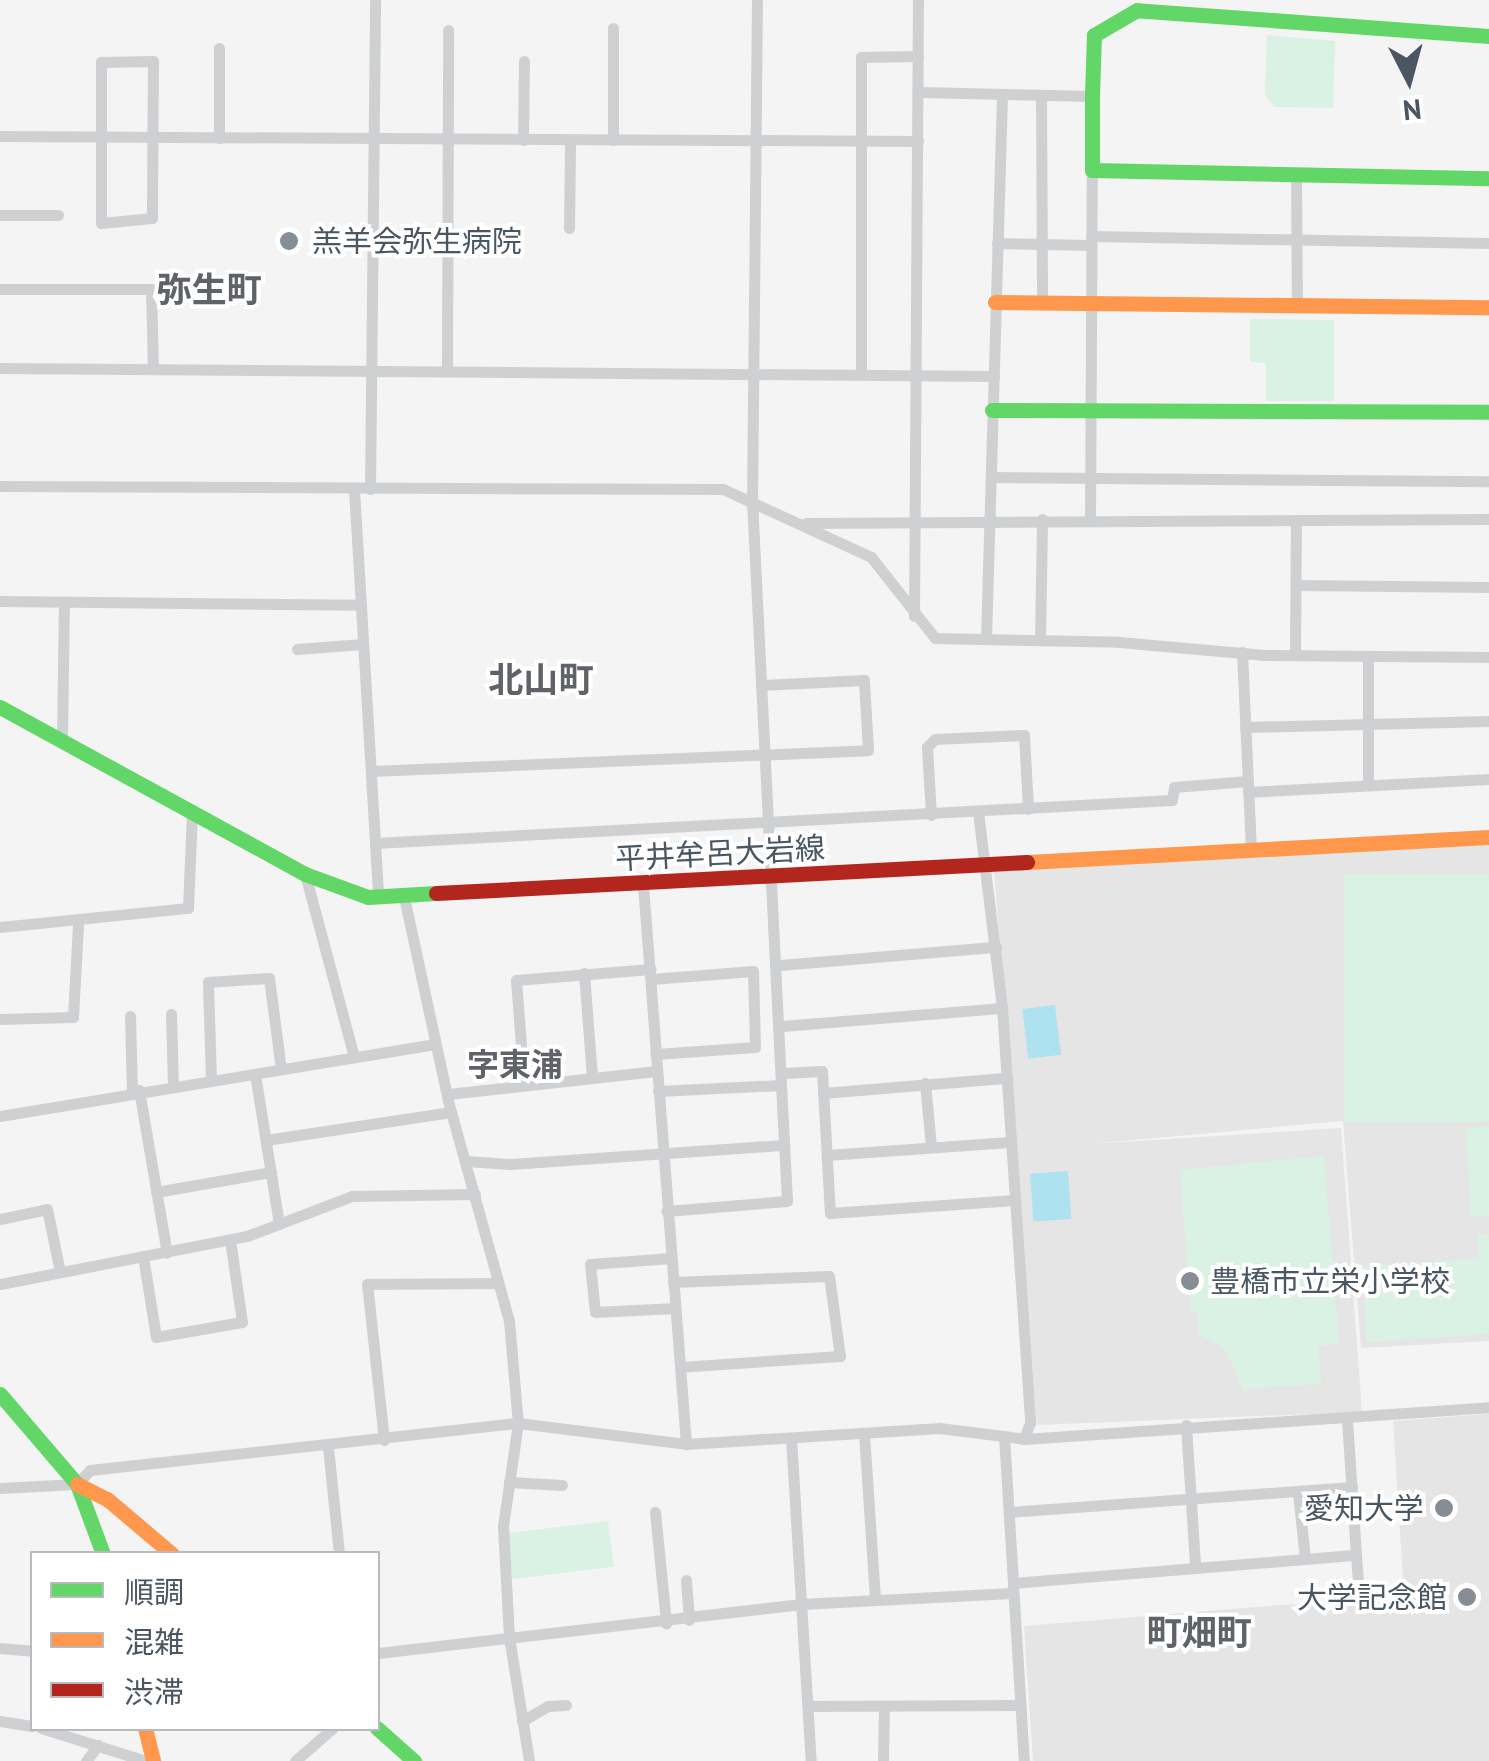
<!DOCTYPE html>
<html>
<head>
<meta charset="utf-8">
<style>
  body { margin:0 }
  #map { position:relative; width:1489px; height:1761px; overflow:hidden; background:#f4f4f4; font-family:"PT Sans","Noto Sans JP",sans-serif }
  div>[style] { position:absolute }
  .education>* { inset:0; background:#e6e5e6 }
  .green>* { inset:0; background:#d9f2e3; transform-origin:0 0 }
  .water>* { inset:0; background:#aee2f0; transform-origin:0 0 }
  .street>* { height:11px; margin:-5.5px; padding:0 5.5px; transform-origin:5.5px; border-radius:5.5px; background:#ced0d2 }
  .fast>* { height:15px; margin:-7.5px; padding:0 7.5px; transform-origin:7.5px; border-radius:7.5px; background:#63d668 }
  .slow>* { height:15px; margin:-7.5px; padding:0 7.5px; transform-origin:7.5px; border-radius:7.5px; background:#ff974d }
  .jam>* { height:15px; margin:-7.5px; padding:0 7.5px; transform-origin:7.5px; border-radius:7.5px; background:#b3261e }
  .dots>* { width:28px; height:28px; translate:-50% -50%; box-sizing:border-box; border:5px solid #fff; border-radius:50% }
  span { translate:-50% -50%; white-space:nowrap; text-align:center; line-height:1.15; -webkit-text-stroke:8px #fff; paint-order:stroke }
  .poi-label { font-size:30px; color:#4a5661 }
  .left { translate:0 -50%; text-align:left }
  .right { translate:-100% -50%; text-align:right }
  .street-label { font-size:30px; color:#4a5661 }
  .neighbourhood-label { font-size:32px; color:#5f6368; font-weight:700 }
  .quarter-label { font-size:35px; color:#5f6368; font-weight:700 }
  .legend { position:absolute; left:30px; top:1551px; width:350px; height:180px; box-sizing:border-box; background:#fff; border:2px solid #b7bbc0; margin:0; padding:12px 18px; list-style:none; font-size:30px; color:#4a5661 }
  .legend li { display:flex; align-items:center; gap:20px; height:50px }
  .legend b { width:50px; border:2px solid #b7bbc0 }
  .north { position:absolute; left:1359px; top:30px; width:100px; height:100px; -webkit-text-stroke:8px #fff; paint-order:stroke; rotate:174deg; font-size:28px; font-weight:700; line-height:40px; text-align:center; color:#4a5661 }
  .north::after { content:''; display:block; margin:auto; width:35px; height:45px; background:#4a5661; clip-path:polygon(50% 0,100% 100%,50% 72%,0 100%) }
</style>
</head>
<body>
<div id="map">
  <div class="education">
    <i style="clip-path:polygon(1489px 845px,1489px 1341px,1361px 1348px,1343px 1121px,1089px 1144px,1341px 1128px,1362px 1412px,1037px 1425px,994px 869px)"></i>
    <i style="clip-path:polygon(1489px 1414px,1489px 1761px,1033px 1761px,1024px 1626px,1404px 1595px,1393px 1421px)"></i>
  </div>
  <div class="green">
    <i style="clip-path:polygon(1267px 35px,1335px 41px,1333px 108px,1274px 107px,1265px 95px)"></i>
    <i style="clip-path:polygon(1250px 319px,1334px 320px,1334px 401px,1266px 401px,1266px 363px,1250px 362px)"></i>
    <i style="left:1489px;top:875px;width:247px;height:145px;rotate:90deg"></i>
    <i style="clip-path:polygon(1489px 1126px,1489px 1215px,1471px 1216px,1466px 1128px)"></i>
    <i style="clip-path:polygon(1324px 1156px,1339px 1344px,1318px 1346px,1321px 1384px,1243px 1389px,1225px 1349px,1199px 1334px,1197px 1312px,1191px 1310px,1180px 1170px)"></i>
    <i style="clip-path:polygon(1478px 1235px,1489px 1235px,1489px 1334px,1367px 1342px,1362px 1266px,1479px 1259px)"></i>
    <i style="left:608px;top:1521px;width:46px;height:102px;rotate:83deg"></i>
  </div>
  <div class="water">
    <i style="left:1055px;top:1005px;width:50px;height:33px;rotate:83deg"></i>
    <i style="left:1068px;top:1171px;width:48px;height:38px;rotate:86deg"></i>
  </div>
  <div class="street">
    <i style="left:757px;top:0;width:500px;rotate:90.57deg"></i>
    <i style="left:752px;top:500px;width:586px;rotate:87.16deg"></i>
    <i style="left:153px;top:61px;width:157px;rotate:90.4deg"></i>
    <i style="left:152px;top:218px;width:51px;rotate:174.4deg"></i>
    <i style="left:101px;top:223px;width:161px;rotate:-90deg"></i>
    <i style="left:101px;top:62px;width:52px;rotate:-1.1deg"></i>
    <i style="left:919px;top:92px;width:173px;rotate:1.3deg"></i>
    <i style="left:1041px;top:95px;width:208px;rotate:89.7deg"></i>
    <i style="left:0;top:136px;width:918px;rotate:0.31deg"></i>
    <i style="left:219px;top:138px;width:90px;rotate:-90deg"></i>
    <i style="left:523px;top:140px;width:79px;rotate:-89.3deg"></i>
    <i style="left:613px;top:140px;width:112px;rotate:-90deg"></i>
    <i style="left:1296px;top:173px;width:132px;rotate:89.6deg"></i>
    <i style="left:0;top:215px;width:58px"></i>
    <i style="left:569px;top:228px;width:88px;rotate:-89.3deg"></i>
    <i style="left:1091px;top:236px;width:398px;rotate:1deg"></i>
    <i style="left:997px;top:243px;width:94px;rotate:1.2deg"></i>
    <i style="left:0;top:289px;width:151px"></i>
    <i style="left:151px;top:289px;width:80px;rotate:88.6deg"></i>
    <i style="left:0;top:368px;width:994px;rotate:0.46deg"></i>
    <i style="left:447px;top:371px;width:341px;rotate:-89.8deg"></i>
    <i style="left:861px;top:374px;width:317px;rotate:-90deg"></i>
    <i style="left:861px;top:57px;width:57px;rotate:-1deg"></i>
    <i style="left:991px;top:477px;width:498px;rotate:0.5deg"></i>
    <i style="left:0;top:486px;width:723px;rotate:0.24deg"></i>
    <i style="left:723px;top:489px;width:163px;rotate:24.7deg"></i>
    <i style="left:871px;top:557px;width:103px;rotate:51.7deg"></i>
    <i style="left:935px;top:638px;width:184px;rotate:1.2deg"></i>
    <i style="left:1119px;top:642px;width:146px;rotate:5.1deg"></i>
    <i style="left:1264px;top:655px;width:225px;rotate:0.5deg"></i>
    <i style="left:354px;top:489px;width:409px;rotate:86.6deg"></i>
    <i style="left:370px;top:489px;width:489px;rotate:-89.4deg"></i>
    <i style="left:1090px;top:520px;width:350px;rotate:-89.7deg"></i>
    <i style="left:806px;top:523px;width:683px;rotate:-0.34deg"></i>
    <i style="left:1296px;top:585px;width:193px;rotate:0.6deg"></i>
    <i style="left:0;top:601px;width:361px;rotate:0.6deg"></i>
    <i style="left:914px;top:616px;width:616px;rotate:-89.63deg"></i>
    <i style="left:986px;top:638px;width:543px;rotate:-88.31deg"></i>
    <i style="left:1040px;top:639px;width:120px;rotate:-89deg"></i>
    <i style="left:297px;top:649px;width:66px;rotate:-4.3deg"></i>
    <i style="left:1242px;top:652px;width:199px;rotate:87.4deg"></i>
    <i style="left:1295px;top:655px;width:135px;rotate:-89.6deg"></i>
    <i style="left:1368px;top:656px;width:129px;rotate:90deg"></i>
    <i style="left:1245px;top:727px;width:244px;rotate:-1.4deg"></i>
    <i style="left:62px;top:741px;width:139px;rotate:-89.2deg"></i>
    <i style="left:371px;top:771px;width:497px;rotate:-2.4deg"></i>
    <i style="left:868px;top:750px;width:70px;rotate:-93.3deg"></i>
    <i style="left:864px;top:680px;width:103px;rotate:177.2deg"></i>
    <i style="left:1248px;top:792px;width:241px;rotate:-3.1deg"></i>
    <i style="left:978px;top:812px;width:197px;rotate:83deg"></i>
    <i style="left:1002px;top:1008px;width:416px;rotate:86.1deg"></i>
    <i style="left:1030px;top:1423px;width:17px;rotate:111deg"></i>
    <i style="left:1024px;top:1439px;width:20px;rotate:-171deg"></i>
    <i style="left:1004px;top:1436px;width:326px;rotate:86.5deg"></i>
    <i style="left:931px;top:815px;width:68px;rotate:-93.4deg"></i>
    <i style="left:927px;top:747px;width:11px;rotate:-45deg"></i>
    <i style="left:935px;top:739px;width:89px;rotate:-2.6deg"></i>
    <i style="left:1024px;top:735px;width:74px;rotate:86.9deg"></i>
    <i style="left:375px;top:843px;width:798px;rotate:-3.09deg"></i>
    <i style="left:1172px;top:800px;width:13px;rotate:-81deg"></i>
    <i style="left:1174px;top:787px;width:74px;rotate:-4.6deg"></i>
    <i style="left:305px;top:874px;width:189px;rotate:75deg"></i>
    <i style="left:643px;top:885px;width:561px;rotate:85.6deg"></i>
    <i style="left:404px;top:897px;width:209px;rotate:77.8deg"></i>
    <i style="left:448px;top:1101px;width:228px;rotate:74.5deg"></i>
    <i style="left:509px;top:1321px;width:102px;rotate:85deg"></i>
    <i style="left:518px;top:1423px;width:104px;rotate:98.3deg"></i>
    <i style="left:503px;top:1526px;width:111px;rotate:86.9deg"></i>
    <i style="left:509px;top:1637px;width:126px;rotate:80.8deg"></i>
    <i style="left:0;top:927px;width:189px;rotate:-5.8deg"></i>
    <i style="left:188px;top:908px;width:96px;rotate:-87.6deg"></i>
    <i style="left:780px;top:965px;width:217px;rotate:-4.8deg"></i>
    <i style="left:584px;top:973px;width:104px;rotate:85.6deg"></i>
    <i style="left:652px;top:979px;width:101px;rotate:-4.5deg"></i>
    <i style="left:753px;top:971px;width:76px;rotate:88.5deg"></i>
    <i style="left:755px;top:1047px;width:100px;rotate:176deg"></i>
    <i style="left:171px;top:1014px;width:71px;rotate:88.4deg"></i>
    <i style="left:130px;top:1016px;width:75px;rotate:88.5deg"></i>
    <i style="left:0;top:1019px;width:73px;rotate:-1.6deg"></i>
    <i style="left:73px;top:1017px;width:93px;rotate:-86.9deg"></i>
    <i style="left:782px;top:1026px;width:221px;rotate:-4.7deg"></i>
    <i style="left:784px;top:1073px;width:38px;rotate:-3deg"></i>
    <i style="left:822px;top:1071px;width:142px;rotate:86.8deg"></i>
    <i style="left:830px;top:1213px;width:185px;rotate:-4deg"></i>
    <i style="left:255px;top:1074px;width:152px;rotate:80.9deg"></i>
    <i style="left:211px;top:1080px;width:98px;rotate:-91.8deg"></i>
    <i style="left:208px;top:982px;width:61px;rotate:-3.8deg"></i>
    <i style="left:269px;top:978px;width:92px;rotate:82.5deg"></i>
    <i style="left:925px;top:1083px;width:63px;rotate:84.6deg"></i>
    <i style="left:524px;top:1084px;width:104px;rotate:-94.4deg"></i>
    <i style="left:516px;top:980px;width:135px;rotate:-4.7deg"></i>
    <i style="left:139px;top:1090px;width:165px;rotate:80.3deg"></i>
    <i style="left:658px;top:1091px;width:123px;rotate:-2.8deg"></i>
    <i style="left:781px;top:1085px;width:116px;rotate:87deg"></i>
    <i style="left:787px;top:1201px;width:121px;rotate:175.3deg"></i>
    <i style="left:823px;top:1093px;width:185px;rotate:-4.7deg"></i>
    <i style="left:448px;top:1094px;width:209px;rotate:-6.3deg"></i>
    <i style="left:0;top:1116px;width:441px;rotate:-9.4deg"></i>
    <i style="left:266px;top:1140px;width:187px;rotate:-8.6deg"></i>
    <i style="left:827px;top:1155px;width:183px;rotate:-4.1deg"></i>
    <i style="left:466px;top:1161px;width:45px;rotate:3.8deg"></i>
    <i style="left:511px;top:1164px;width:274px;rotate:-4deg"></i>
    <i style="left:156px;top:1192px;width:117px;rotate:-9.9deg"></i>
    <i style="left:0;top:1219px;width:48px;rotate:-12deg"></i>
    <i style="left:47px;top:1209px;width:64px;rotate:78.3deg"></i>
    <i style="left:143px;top:1256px;width:82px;rotate:80.9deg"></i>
    <i style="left:156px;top:1337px;width:87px;rotate:-9.9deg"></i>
    <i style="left:242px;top:1322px;width:83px;rotate:-98.3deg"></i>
    <i style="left:671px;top:1258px;width:81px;rotate:175.8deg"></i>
    <i style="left:590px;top:1264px;width:48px;rotate:84.1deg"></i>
    <i style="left:595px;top:1312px;width:80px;rotate:-2.9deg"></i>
    <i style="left:673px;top:1282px;width:156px;rotate:-2.2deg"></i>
    <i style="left:829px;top:1276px;width:81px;rotate:82.2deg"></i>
    <i style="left:840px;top:1356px;width:160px;rotate:176.1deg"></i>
    <i style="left:0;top:1284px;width:252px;rotate:-11deg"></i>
    <i style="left:247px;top:1236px;width:112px;rotate:-20.9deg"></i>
    <i style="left:352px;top:1196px;width:123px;rotate:-0.9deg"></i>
    <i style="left:1186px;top:1425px;width:141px;rotate:86.3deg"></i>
    <i style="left:864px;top:1433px;width:167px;rotate:86.2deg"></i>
    <i style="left:791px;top:1438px;width:324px;rotate:86.5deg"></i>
    <i style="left:1024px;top:1439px;width:466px;rotate:-3.9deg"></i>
    <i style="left:384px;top:1440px;width:157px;rotate:-96.2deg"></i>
    <i style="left:367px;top:1284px;width:131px;rotate:-0.4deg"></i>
    <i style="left:328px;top:1447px;width:108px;rotate:84.1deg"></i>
    <i style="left:509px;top:1482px;width:53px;rotate:3.2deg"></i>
    <i style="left:0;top:1488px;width:77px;rotate:-3deg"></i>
    <i style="left:77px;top:1484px;width:19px;rotate:-47deg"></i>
    <i style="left:90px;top:1470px;width:431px;rotate:-6.3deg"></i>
    <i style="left:518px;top:1423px;width:169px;rotate:7.1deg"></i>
    <i style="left:686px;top:1444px;width:254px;rotate:-3.6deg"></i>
    <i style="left:939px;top:1428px;width:65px;rotate:7deg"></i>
    <i style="left:1298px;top:1493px;width:66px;rotate:83.9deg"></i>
    <i style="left:655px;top:1512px;width:112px;rotate:84.3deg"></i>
    <i style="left:1010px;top:1512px;width:343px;rotate:-4.2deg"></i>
    <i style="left:1356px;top:1555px;width:40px;rotate:85.7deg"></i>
    <i style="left:686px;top:1580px;width:40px;rotate:85.7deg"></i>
    <i style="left:1013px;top:1583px;width:344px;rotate:-4.7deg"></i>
    <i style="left:1356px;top:1555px;width:137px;rotate:-93.8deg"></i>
    <i style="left:0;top:1648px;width:32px;rotate:5deg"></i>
    <i style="left:378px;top:1653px;width:426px;rotate:-6.6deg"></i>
    <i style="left:801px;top:1604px;width:211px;rotate:-3deg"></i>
    <i style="left:808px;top:1706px;width:212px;rotate:-0.3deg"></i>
    <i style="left:0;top:1721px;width:32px;rotate:9deg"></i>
    <i style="left:522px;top:1721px;width:30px;rotate:-30deg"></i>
    <i style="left:548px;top:1706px;width:18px;rotate:-3deg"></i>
    <i style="left:41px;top:1728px;width:110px;rotate:17.4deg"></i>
    <i style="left:86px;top:1761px;width:20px;rotate:-53deg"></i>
    <i style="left:295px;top:1761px;width:50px;rotate:-41deg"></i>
    <i style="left:883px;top:1761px;width:55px;rotate:-89deg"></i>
  </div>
  <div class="fast">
    <i style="left:1489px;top:36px;width:353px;rotate:-175.8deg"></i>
    <i style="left:1137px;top:10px;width:50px;rotate:149.8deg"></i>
    <i style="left:1094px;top:35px;width:61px;rotate:91.9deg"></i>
    <i style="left:1092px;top:96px;width:74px;rotate:90deg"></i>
    <i style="left:1092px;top:170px;width:397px;rotate:1.2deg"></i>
    <i style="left:992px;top:410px;width:497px;rotate:0.2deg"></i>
    <i style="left:0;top:707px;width:348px;rotate:28.7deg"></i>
    <i style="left:305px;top:874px;width:67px;rotate:20.1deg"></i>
    <i style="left:368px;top:897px;width:68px;rotate:-3.4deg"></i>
    <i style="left:0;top:1394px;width:118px;rotate:49.5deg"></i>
    <i style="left:77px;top:1484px;width:75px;rotate:69.6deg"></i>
    <i style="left:377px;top:1728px;width:50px;rotate:41.7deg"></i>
  </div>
  <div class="slow">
    <i style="left:995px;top:302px;width:494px;rotate:0.6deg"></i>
    <i style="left:1027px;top:862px;width:463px;rotate:-3.1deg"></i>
    <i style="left:77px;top:1484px;width:34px;rotate:27deg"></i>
    <i style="left:107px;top:1499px;width:85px;rotate:40.2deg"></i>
    <i style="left:145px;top:1728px;width:34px;rotate:76deg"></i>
  </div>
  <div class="jam">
    <i style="left:436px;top:893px;width:592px;rotate:-3deg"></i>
  </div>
  <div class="dots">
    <i style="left:289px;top:241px;background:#868d94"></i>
    <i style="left:1190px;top:1281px;background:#868d94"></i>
    <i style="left:1444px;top:1508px;background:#868d94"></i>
    <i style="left:1467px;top:1597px;background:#868d94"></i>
  </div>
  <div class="poi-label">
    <span class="left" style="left:312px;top:241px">羔羊会弥生病院</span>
    <span class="left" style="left:1210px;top:1281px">豊橋市立栄小学校</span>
    <span class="right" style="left:1424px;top:1508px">愛知大学</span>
    <span class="right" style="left:1447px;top:1597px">大学記念館</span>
  </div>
  <div class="street-label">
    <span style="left:720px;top:853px;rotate:-3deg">平井牟呂大岩線</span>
  </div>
  <div class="neighbourhood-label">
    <span style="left:515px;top:1064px">字東浦</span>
  </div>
  <div class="quarter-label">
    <span style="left:209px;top:289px">弥生町</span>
    <span style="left:541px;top:679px">北山町</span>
    <span style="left:1199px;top:1632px">町畑町</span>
  </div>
  <ul class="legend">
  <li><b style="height:12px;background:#63d668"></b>順調</li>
  <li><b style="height:12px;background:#ff974d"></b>混雑</li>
  <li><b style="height:12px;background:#b3261e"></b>渋滞</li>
  </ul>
  <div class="north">N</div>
</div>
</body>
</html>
